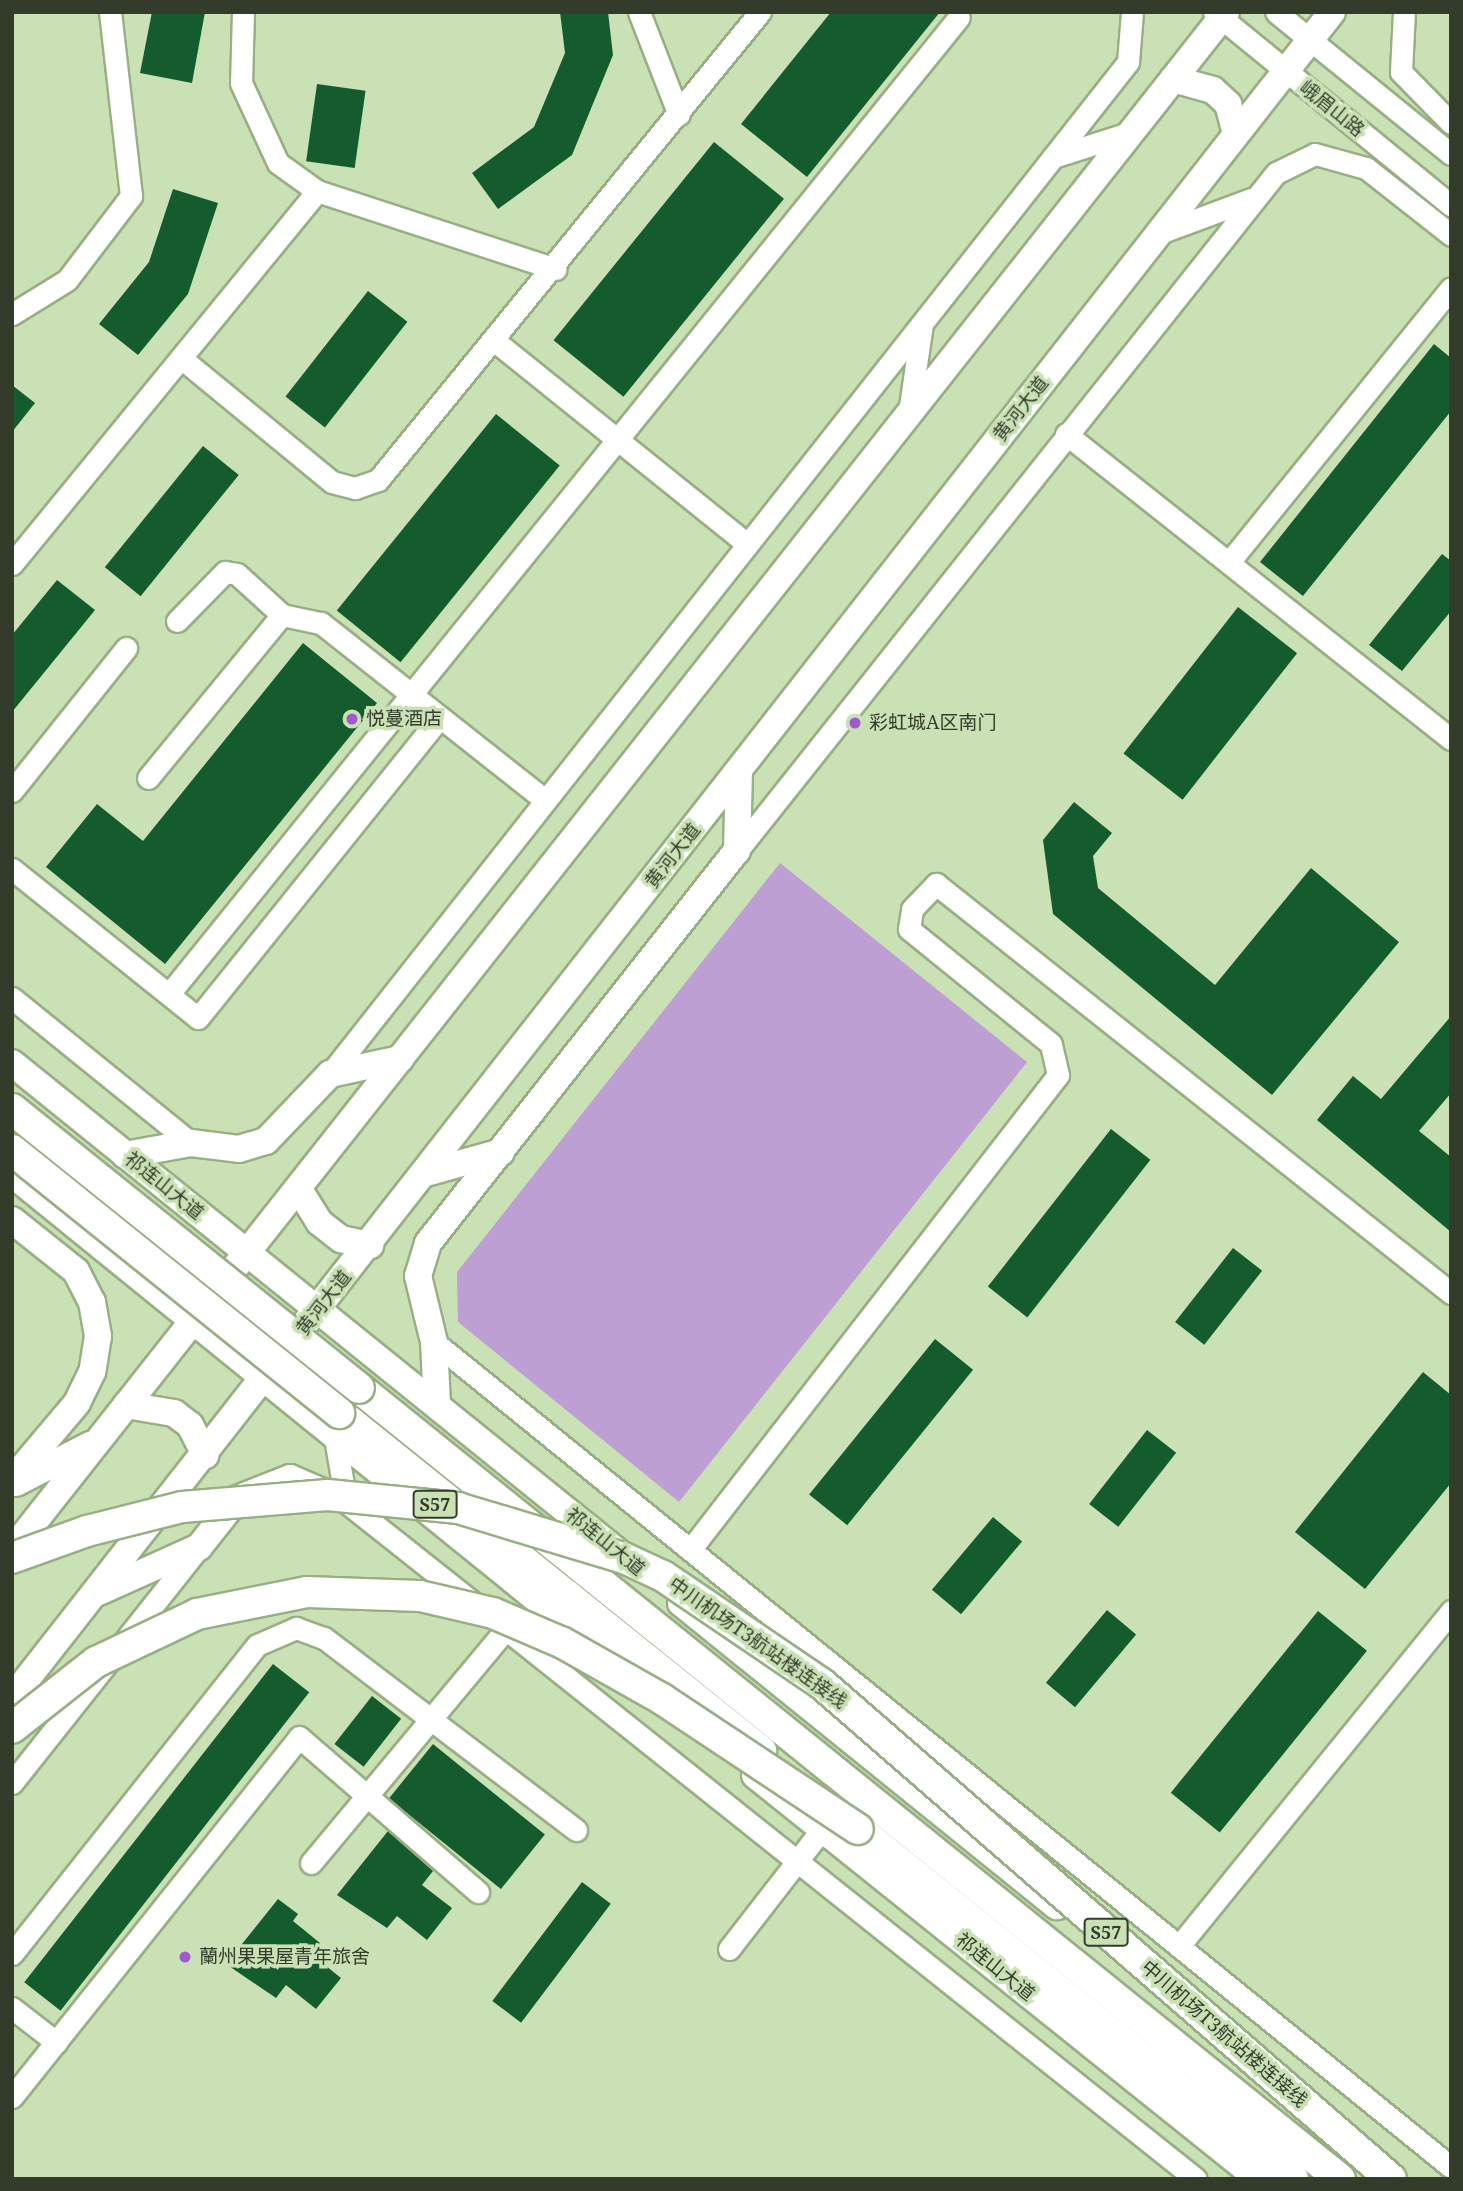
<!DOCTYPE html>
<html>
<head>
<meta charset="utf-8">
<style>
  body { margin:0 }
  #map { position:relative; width:1463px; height:2191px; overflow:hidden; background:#cae1b5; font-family:"Noto Serif","Noto Sans SC",serif }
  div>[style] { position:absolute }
  .green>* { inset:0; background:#bd9fd4 }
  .building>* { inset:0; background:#145c2d; transform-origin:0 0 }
  .roads { filter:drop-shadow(2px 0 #98af84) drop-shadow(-2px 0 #98af84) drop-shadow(0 2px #98af84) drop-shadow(0 -2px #98af84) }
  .minor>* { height:21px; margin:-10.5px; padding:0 10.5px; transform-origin:10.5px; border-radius:10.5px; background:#fff }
  .major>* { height:26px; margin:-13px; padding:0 13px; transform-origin:13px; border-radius:13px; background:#fff }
  .highway>* { height:30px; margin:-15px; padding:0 15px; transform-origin:15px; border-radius:15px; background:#fff }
  .bridges { filter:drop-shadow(2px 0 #98af84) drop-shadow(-2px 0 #98af84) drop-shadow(0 2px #98af84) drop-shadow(0 -2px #98af84) }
  .highway-bridge>* { height:30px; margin:-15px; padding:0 15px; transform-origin:15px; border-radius:15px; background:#fff }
  .dots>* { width:19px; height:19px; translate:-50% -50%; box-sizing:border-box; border:4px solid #cae1b5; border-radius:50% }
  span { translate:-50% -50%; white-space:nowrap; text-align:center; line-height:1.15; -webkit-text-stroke:7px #cae1b5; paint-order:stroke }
  .shield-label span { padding:2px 5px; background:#cae1b5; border:2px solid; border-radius:5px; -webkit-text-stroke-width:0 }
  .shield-label { font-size:18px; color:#333c2b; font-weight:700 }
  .street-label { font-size:19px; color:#333c2b }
  .poi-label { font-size:19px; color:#333c2b }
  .left { translate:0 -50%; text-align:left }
  .frame { position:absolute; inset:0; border:14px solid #333c2b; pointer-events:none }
</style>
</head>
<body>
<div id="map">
  <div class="green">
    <i style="clip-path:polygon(780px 863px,1027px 1062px,679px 1502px,458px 1322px,457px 1272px)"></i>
  </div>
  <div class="building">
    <i style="clip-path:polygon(152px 12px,205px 12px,192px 83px,140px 73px)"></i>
    <i style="clip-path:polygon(560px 12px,608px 12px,613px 55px,572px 155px,498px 209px,472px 173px,534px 127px,565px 53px)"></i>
    <i style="clip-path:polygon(831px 12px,940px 12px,807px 177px,741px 124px)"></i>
    <i style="left:317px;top:84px;width:49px;height:78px;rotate:8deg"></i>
    <i style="left:714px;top:142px;width:90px;height:255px;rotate:39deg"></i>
    <i style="clip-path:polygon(173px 189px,218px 203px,188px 294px,138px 355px,99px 324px,149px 262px)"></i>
    <i style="left:368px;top:291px;width:50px;height:134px;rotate:38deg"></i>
    <i style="clip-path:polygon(1434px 344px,1451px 358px,1451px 411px,1303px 596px,1260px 562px)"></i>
    <i style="clip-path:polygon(12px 385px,35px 403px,12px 432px)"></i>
    <i style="left:496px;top:414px;width:82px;height:253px;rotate:39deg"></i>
    <i style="left:203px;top:446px;width:46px;height:156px;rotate:39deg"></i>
    <i style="clip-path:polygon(1442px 554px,1451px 561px,1451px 611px,1402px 671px,1369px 645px)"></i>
    <i style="clip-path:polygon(57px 580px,95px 610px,12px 712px,12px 635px)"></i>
    <i style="left:1238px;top:607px;width:75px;height:186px;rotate:38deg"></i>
    <i style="clip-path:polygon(303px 643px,377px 703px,165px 964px,46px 867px,97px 804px,143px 841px)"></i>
    <i style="clip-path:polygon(1074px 802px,1112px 833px,1093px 856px,1098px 888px,1215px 985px,1311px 868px,1399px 942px,1272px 1095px,1053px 914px,1043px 840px)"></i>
    <i style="clip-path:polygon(1451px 1016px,1451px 1093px,1419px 1131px,1451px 1157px,1451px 1232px,1317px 1120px,1353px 1076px,1381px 1099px)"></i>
    <i style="left:1111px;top:1129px;width:50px;height:200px;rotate:38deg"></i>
    <i style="left:1233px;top:1248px;width:37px;height:94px;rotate:38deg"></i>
    <i style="left:935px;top:1339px;width:49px;height:200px;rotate:39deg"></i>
    <i style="clip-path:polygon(1423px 1372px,1451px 1395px,1451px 1483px,1365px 1589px,1295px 1532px)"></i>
    <i style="left:1147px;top:1430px;width:37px;height:94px;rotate:38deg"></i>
    <i style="left:993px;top:1517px;width:38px;height:95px;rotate:40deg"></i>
    <i style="left:1107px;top:1610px;width:38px;height:95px;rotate:40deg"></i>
    <i style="left:1318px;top:1611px;width:63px;height:234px;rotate:39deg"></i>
    <i style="left:273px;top:1664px;width:46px;height:404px;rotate:38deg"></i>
    <i style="left:372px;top:1696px;width:37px;height:61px;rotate:38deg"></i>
    <i style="left:433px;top:1744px;width:144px;height:70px;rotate:39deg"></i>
    <i style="clip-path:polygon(388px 1831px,433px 1871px,422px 1885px,452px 1908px,427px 1940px,397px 1916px,387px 1928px,337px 1895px)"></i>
    <i style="left:582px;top:1882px;width:36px;height:149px;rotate:37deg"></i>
    <i style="clip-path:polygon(278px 1899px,298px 1914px,293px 1921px,320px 1943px,311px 1954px,341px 1978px,316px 2009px,286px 1985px,276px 1998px,226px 1964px)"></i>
  </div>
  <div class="roads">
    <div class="minor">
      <i style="left:243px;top:12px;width:71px;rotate:91.6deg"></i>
      <i style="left:241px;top:83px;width:88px;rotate:65.2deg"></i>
      <i style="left:278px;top:163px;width:48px;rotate:35.7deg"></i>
      <i style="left:317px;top:191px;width:251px;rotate:18.1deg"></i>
      <i style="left:639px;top:12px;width:110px;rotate:68.8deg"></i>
      <i style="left:1214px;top:12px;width:306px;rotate:39.2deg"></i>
      <i style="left:1276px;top:12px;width:225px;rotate:39.1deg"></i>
      <i style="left:1404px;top:12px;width:60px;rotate:92.9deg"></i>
      <i style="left:1401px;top:72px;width:71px;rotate:45.6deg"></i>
      <i style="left:1053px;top:157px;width:83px;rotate:-17.6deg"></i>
      <i style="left:1157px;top:234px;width:100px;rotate:-20.4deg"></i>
      <i style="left:12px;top:314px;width:65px;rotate:-31.7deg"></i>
      <i style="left:67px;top:280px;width:106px;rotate:-52.7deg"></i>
      <i style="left:131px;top:196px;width:185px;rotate:-96.5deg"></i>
      <i style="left:496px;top:342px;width:322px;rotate:38.8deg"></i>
      <i style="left:181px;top:358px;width:195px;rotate:39.4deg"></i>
      <i style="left:332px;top:482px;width:24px;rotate:15deg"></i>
      <i style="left:355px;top:488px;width:24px;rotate:-19deg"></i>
      <i style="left:378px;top:480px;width:604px;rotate:-50.78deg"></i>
      <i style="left:909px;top:413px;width:90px;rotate:-81.7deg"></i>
      <i style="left:1066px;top:434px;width:491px;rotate:38.4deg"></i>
      <i style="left:1230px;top:561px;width:351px;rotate:-51deg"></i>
      <i style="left:12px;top:564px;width:482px;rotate:-50.7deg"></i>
      <i style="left:177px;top:621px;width:69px;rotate:-45.6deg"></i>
      <i style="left:225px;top:572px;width:12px;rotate:9deg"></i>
      <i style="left:237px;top:574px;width:61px;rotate:42.3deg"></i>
      <i style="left:148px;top:778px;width:211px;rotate:-50.6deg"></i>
      <i style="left:282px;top:615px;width:40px;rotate:12deg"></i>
      <i style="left:321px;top:623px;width:285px;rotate:38.3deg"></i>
      <i style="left:12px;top:791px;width:183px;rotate:-51.4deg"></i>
      <i style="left:737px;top:851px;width:866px;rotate:-51.52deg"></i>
      <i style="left:1276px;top:173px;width:43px;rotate:-26deg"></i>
      <i style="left:1315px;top:154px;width:53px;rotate:15.4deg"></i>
      <i style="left:1366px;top:168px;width:108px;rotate:38.2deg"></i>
      <i style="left:12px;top:869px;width:238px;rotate:38.7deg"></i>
      <i style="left:198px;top:1018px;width:386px;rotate:-51.2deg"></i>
      <i style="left:169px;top:994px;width:1256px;rotate:-51.04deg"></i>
      <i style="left:12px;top:998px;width:230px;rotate:39deg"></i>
      <i style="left:330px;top:1074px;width:1289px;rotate:-51.74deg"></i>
      <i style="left:1128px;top:62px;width:50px;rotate:-85.4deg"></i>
      <i style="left:434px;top:1342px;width:1310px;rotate:39.05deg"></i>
      <i style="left:335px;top:1438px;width:65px;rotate:80.2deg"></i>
      <i style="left:346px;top:1502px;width:167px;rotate:38.4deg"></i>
      <i style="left:690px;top:1550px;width:601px;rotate:-52.23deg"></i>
      <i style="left:1058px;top:1075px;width:32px;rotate:-103deg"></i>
      <i style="left:1051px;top:1044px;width:183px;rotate:-141deg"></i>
      <i style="left:909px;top:929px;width:20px;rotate:-81deg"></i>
      <i style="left:912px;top:909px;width:35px;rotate:-46deg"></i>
      <i style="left:936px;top:884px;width:658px;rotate:38.46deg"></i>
      <i style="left:502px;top:1626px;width:887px;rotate:38.55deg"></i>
      <i style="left:12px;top:1783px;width:300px;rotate:-51.6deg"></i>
      <i style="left:311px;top:1863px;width:305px;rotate:-50.2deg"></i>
      <i style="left:1179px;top:1946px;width:432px;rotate:-50.9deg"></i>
      <i style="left:729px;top:1949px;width:152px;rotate:-52.2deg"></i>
      <i style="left:12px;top:1954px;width:394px;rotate:-51.6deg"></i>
      <i style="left:257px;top:1645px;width:43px;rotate:-23.6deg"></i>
      <i style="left:296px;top:1628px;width:30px;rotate:20deg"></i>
      <i style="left:324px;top:1638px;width:317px;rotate:37.3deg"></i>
      <i style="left:12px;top:2008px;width:56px;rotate:37.7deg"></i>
      <i style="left:12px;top:2097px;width:460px;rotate:-51.4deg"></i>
      <i style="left:299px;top:1737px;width:237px;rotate:40.9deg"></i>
    </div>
    <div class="major">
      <i style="left:1173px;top:79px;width:41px;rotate:15.4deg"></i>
      <i style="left:1213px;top:90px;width:21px;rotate:43deg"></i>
      <i style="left:1228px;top:104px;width:30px;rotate:75deg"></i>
      <i style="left:12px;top:1063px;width:786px;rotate:38.91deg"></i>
      <i style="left:125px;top:1155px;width:67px;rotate:-10.3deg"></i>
      <i style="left:191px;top:1143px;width:48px;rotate:7.1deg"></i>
      <i style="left:239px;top:1149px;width:28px;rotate:-17deg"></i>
      <i style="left:266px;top:1141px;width:93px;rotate:-46.3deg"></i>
      <i style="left:330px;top:1074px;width:72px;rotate:-12.1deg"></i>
      <i style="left:426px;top:1173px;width:78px;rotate:-15.6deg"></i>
      <i style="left:12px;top:1174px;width:774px;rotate:39.02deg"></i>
      <i style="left:298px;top:1188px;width:40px;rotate:58deg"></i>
      <i style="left:319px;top:1222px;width:28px;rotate:38deg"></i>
      <i style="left:341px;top:1239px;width:30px;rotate:12deg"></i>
      <i style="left:12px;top:1220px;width:82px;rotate:38.6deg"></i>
      <i style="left:76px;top:1271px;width:35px;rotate:63deg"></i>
      <i style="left:92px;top:1302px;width:35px;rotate:80deg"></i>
      <i style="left:98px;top:1336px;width:36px;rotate:99deg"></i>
      <i style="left:92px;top:1372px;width:34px;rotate:116deg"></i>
      <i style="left:77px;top:1403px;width:101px;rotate:130.2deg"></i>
      <i style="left:126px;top:1405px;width:49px;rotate:9.5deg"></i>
      <i style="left:174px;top:1413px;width:20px;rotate:37deg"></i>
      <i style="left:190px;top:1425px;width:34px;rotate:63deg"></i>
      <i style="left:437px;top:1405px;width:63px;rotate:-92.7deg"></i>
      <i style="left:434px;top:1342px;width:68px;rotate:-103.6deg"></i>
      <i style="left:418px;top:1276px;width:34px;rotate:-73deg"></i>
      <i style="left:428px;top:1243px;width:499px;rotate:-51.8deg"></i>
      <i style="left:737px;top:851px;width:80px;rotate:-88.6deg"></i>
      <i style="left:16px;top:1483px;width:83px;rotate:-27.2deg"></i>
      <i style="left:12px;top:1550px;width:1959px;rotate:-51.71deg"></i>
      <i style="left:99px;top:1592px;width:110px;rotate:-24.2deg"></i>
      <i style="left:199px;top:1547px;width:61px;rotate:-51.6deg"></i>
      <i style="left:237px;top:1499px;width:57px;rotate:-21.6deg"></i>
      <i style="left:290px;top:1478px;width:46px;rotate:23.2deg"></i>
      <i style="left:681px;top:1603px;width:483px;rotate:38.9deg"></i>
      <i style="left:12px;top:1698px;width:2141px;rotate:-51.94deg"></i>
      <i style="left:755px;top:1775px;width:646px;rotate:38.72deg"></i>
    </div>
    <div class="highway">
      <i style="left:359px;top:1388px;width:1260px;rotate:38.88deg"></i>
      <i style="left:339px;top:1413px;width:541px;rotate:38.69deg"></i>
      <i style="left:838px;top:1813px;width:584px;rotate:38.81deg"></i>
    </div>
  </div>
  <div class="bridges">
    <div class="highway-bridge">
      <i style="left:12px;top:1109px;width:445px;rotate:38.8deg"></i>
      <i style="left:12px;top:1150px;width:420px;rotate:38.8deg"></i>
      <i style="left:12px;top:1558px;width:80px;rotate:-19.8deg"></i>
      <i style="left:87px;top:1531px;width:98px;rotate:-14.2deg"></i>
      <i style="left:182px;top:1507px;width:146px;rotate:-4.7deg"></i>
      <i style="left:328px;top:1495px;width:131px;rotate:5.7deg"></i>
      <i style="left:458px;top:1508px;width:173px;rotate:16.8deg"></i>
      <i style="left:624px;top:1558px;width:43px;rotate:24.8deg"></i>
      <i style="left:663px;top:1576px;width:192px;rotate:34.2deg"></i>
      <i style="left:822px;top:1684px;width:754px;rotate:41.02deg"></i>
      <i style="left:12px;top:1728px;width:107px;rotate:-38.2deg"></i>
      <i style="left:96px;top:1662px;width:112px;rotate:-25.4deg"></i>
      <i style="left:197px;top:1614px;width:112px;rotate:-11.3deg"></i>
      <i style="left:307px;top:1592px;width:113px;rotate:2deg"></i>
      <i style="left:420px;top:1596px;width:75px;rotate:13.1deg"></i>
      <i style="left:493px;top:1613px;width:76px;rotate:23.2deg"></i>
      <i style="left:563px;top:1643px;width:114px;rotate:29.5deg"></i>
      <i style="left:662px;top:1699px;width:235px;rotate:33.6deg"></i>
    </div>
  </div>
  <div class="dots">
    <i style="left:352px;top:719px;background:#a059cd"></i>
    <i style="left:855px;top:723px;background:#a059cd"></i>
    <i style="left:185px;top:1957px;background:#a059cd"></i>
  </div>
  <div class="shield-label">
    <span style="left:435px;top:1504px">S57</span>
    <span style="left:1106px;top:1932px">S57</span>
  </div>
  <div class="street-label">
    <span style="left:1332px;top:109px;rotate:39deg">峨眉山路</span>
    <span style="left:1021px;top:409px;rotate:-52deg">黄河大道</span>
    <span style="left:673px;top:856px;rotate:-52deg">黄河大道</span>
    <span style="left:164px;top:1186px;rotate:39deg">祁连山大道</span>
    <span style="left:324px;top:1303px;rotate:-52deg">黄河大道</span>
    <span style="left:605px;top:1542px;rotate:39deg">祁连山大道</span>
    <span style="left:758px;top:1643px;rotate:35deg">中川机场T3航站楼连接线</span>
    <span style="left:995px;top:1967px;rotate:39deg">祁连山大道</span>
    <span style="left:1224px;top:2034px;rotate:41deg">中川机场T3航站楼连接线</span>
  </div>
  <div class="poi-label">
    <span class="left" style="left:366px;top:719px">悦蔓酒店</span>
    <span class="left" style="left:869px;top:723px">彩虹城A区南门</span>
    <span class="left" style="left:199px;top:1957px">蘭州果果屋青年旅舍</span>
  </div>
  <div class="frame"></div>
</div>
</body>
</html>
